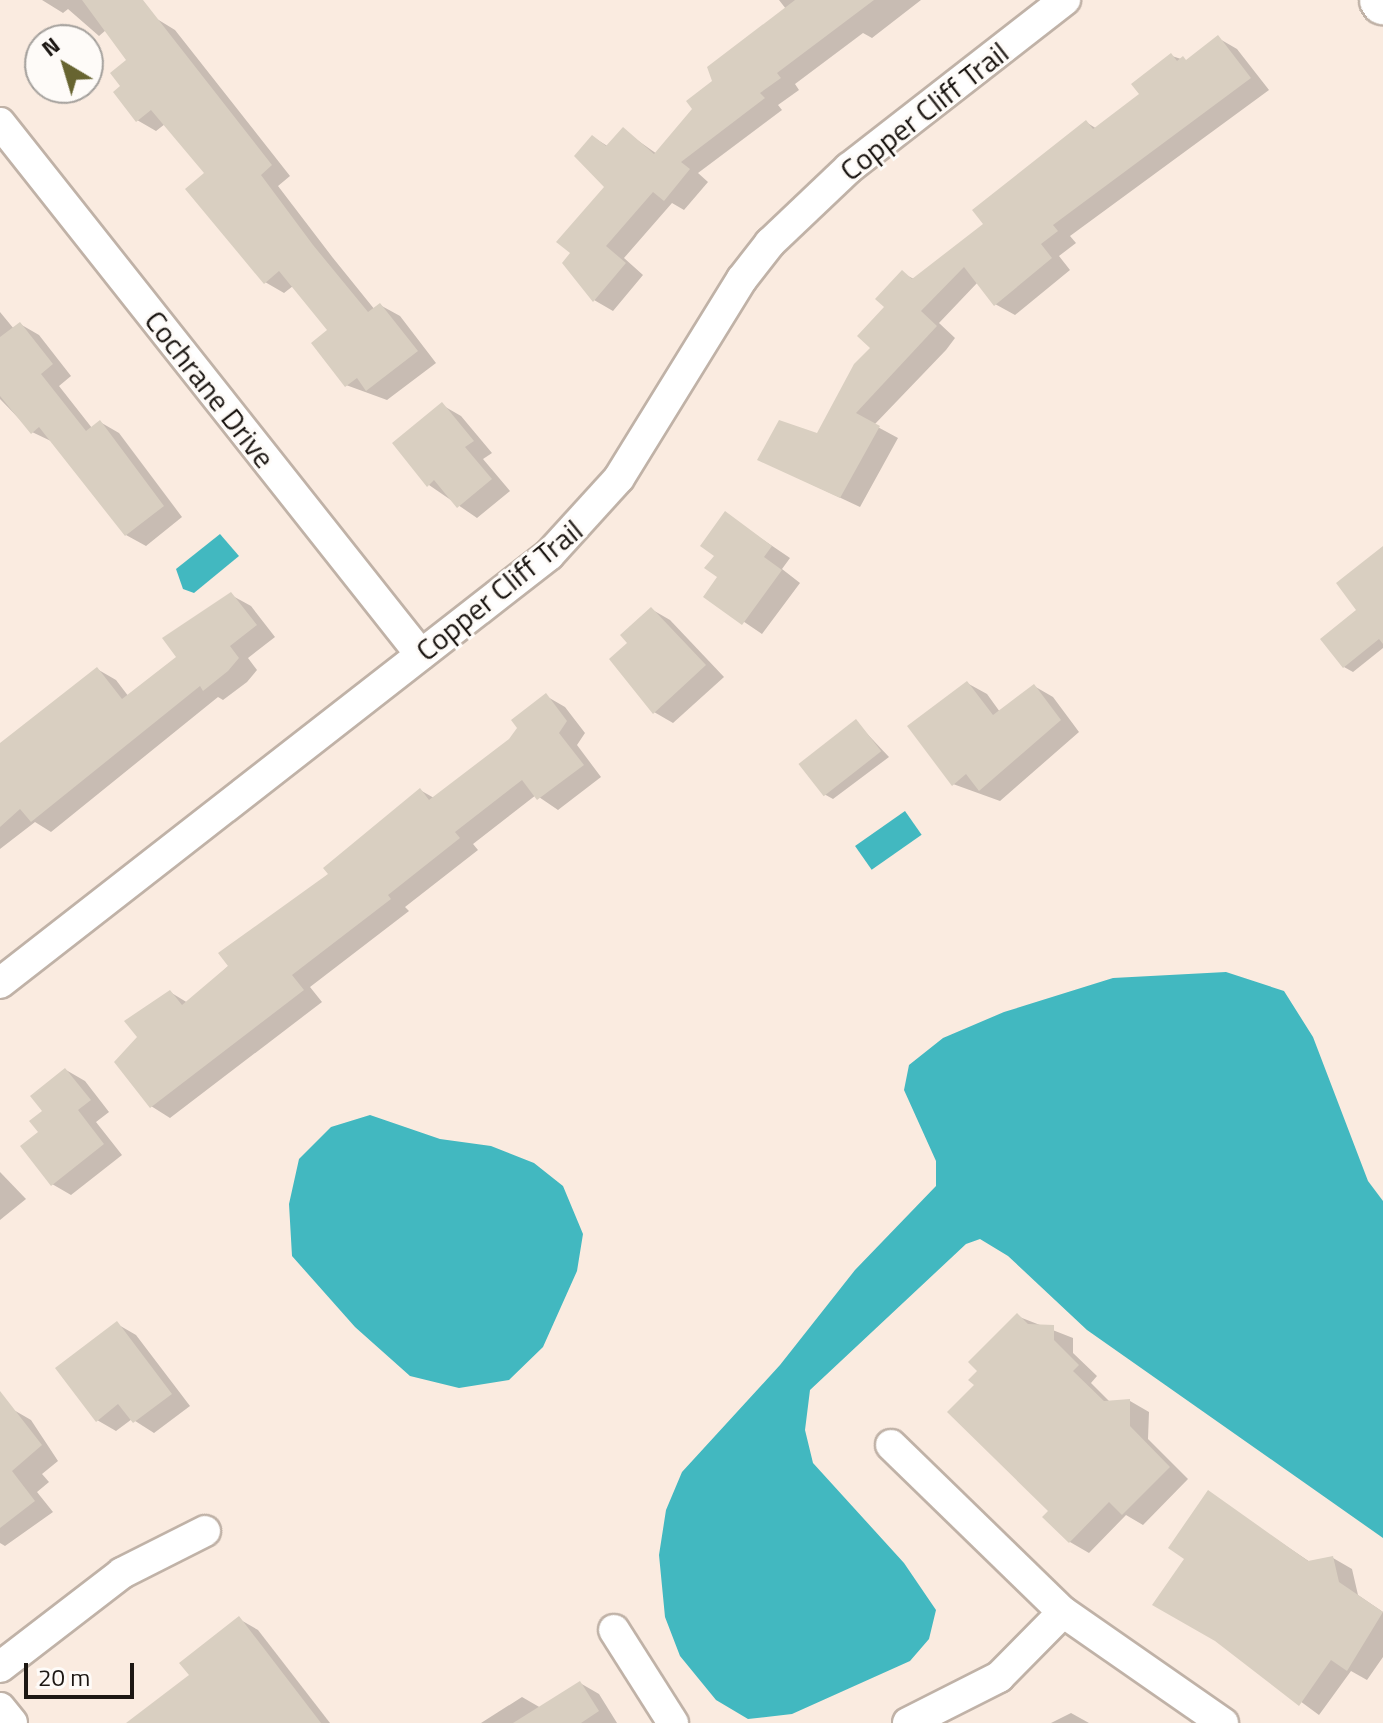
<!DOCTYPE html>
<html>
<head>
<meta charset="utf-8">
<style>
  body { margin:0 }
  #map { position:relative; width:1383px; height:1723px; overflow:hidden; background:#faebe0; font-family:"Titillium Web",sans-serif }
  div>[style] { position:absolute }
  .water>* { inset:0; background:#42b8c0; transform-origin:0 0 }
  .shadow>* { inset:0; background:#0003 }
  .building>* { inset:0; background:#d9cfc1; transform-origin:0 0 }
  .roads { filter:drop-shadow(2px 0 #c0b2a7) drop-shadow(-2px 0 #c0b2a7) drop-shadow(0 2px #c0b2a7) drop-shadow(0 -2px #c0b2a7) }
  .street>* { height:30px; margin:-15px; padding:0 15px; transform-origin:15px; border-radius:15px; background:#fff }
  .secondary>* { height:42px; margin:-21px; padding:0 21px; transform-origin:21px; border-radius:21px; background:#fff }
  span { translate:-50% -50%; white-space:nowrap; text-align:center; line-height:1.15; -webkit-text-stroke:6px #fefbf8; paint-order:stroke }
  .street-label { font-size:30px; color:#1c1713 }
  .north { position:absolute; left:24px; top:24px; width:80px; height:80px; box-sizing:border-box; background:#fefbf8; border:2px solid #a4a09c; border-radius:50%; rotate:322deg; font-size:22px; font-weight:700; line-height:32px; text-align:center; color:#1c1713 }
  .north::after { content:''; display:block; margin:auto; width:28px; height:36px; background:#676430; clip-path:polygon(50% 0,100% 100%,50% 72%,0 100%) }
  .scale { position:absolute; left:24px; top:1663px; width:110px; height:36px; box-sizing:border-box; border:4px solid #1c1713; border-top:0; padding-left:10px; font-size:24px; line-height:28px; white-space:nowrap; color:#1c1713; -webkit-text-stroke:6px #fefbf8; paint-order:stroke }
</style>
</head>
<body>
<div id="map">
  <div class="water">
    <i style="clip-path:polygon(220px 534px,239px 556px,194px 593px,183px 589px,176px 569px)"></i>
    <i style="left:905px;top:811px;width:29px;height:61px;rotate:55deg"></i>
    <i style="clip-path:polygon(1226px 972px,1284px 991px,1313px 1037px,1368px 1181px,1383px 1201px,1383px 1538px,1087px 1330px,1008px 1256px,980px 1239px,966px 1244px,810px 1390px,805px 1430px,813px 1463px,904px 1563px,936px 1610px,929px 1639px,910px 1661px,792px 1714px,748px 1719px,716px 1700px,680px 1656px,665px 1617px,659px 1555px,666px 1510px,682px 1472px,780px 1365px,855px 1270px,936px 1186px,936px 1161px,904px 1090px,909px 1065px,943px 1038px,1004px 1012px,1113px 978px)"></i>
    <i style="clip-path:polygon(370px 1115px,440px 1139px,491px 1146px,534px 1163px,563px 1186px,583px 1234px,577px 1271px,543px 1347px,509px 1380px,459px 1388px,410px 1376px,355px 1327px,292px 1256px,289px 1204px,299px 1159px,331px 1127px)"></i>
  </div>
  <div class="shadow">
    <i style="clip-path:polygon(42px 0,126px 0,175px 30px,290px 176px,278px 186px,333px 258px,375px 310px,380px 305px,400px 316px,436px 363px,387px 400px,346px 385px,330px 330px,293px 286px,284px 293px,265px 282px,206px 174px,165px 124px,156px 131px,137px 120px,123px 86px,129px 60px,106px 30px,99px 36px,68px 9px,63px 13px)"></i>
    <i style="clip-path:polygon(779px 0,921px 0,872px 38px,863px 33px,795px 84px,799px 90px,778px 105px,782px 110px,698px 173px,708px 182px,684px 210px,672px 203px,624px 258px,643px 275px,613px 311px,594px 300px,573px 253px,606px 187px,593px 137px,609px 147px,623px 130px,657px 154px,715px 82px,786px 9px)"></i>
    <i style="clip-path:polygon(1218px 38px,1237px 49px,1269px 90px,1070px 236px,1076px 243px,1059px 256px,1070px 270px,1015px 315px,995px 304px,978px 282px,939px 323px,955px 338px,946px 350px,874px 425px,898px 438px,860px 507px,760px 460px,818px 436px,873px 348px,902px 273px,914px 279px,985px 224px,1086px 122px,1097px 129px,1142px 94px,1172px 56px,1187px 61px)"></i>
    <i style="clip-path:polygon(0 312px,14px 329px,20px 324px,39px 335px,71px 376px,59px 386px,92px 428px,100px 422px,119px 433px,182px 517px,146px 546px,126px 535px,53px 442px,32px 432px,0 399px)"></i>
    <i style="clip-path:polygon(442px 405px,461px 416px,492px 453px,483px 459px,510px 491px,477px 518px,429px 485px)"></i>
    <i style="clip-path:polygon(725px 514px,790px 558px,782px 569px,800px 583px,762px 634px,706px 596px,720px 577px,717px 556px)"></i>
    <i style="clip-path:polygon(1383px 558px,1383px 648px,1353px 672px,1344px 667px,1359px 610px)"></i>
    <i style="clip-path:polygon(231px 595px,251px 606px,275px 637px,248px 658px,257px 670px,247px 682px,223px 700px,218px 697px,51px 832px,35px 822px,0 849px,0 745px,97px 669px,116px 680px,129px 697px,179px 657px)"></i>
    <i style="clip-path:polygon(651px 609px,670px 620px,724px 677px,673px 723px,654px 712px,630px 643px)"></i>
    <i style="clip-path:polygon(967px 683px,987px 694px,1000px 712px,1034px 686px,1053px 697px,1079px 732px,1000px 801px,953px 784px)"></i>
    <i style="clip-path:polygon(546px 696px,565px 707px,585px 733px,577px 745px,601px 777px,558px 810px,536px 795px,473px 844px,478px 850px,405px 907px,409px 911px,310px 987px,322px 1002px,170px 1118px,151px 1106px,139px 1037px,170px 992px,188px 1003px,420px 790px,434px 798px,511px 740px)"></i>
    <i style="clip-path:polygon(856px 722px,889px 757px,833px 799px,824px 794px)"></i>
    <i style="clip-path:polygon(66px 1070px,85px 1081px,109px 1112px,96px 1122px,122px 1155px,71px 1195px,52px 1184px,41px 1133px)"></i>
    <i style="clip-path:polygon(0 1172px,26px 1199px,0 1220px)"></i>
    <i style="clip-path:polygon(1017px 1316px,1073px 1338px,1073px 1353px,1097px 1376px,1091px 1383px,1111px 1403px,1130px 1401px,1149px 1412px,1148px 1439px,1188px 1479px,1143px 1525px,1126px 1515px,1089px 1553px,1070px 1542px,977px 1385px)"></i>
    <i style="clip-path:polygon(117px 1324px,136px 1335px,190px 1406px,154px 1433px,132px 1419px,116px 1431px,97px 1420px)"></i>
    <i style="clip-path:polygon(12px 1409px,31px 1420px,58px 1461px,42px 1474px,49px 1482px,37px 1492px,53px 1512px,5px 1546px,0 1543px,0 1419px)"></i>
    <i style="clip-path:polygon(1208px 1493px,1310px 1562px,1333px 1558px,1352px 1569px,1358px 1595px,1383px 1612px,1383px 1657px,1367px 1680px,1351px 1671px,1319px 1715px,1217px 1640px,1186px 1558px)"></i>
    <i style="clip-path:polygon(239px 1619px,258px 1630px,330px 1723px,150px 1723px)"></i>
    <i style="clip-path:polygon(580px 1683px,599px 1694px,617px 1723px,481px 1723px,522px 1697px,541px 1708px)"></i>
    <i style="clip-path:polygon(1071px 1713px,1089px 1723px,1051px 1723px)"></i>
  </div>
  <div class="building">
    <i style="clip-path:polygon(82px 0,143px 0,272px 165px,261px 175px,313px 245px,368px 312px,380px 303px,418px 351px,366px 391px,357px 378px,345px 387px,311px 343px,327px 330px,279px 271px,264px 284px,185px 189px,204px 173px,151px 110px,136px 122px,113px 92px,120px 86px,110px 73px,126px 60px)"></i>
    <i style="clip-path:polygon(795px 0,874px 0,777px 73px,781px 78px,760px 93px,765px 98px,681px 162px,690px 169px,664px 201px,653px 192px,606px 246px,626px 263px,593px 302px,562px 263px,570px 253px,556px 242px,604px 187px,574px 156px,592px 135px,606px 146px,623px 127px,654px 154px,692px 109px,686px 101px,712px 81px,707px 67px)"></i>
    <i style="clip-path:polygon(1218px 35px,1251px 78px,1053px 225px,1058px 231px,1041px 244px,1052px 258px,994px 306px,964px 267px,921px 311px,937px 326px,856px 413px,880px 426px,840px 498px,757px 460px,779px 420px,817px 433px,854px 364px,870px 348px,857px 336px,884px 307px,875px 299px,902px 270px,912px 279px,983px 224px,972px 210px,1086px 120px,1093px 129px,1139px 94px,1131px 84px,1171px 53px,1177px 61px,1183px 56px,1186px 60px)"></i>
    <i style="clip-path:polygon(20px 322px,53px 364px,41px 374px,86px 431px,100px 420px,164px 506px,125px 536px,39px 427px,31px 434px,0 396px,0 337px)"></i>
    <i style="clip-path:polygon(442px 402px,474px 441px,465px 447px,492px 479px,457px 508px,434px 480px,427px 487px,392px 443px)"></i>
    <i style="clip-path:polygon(725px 511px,772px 546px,764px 557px,782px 570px,742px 625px,703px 597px,717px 577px,704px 568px,714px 556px,700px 546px)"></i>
    <i style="clip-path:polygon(1383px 546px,1383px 644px,1379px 639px,1343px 668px,1320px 639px,1356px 610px,1336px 583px)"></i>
    <i style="clip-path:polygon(231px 592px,257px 625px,230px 646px,239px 658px,228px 671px,203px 691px,200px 686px,31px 822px,20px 809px,0 827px,0 743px,97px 667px,122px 699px,176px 657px,162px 638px)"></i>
    <i style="clip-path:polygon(651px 607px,706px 665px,653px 714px,609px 659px,627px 643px,620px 635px)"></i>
    <i style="clip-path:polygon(967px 681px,993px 715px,1034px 684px,1061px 720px,979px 791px,966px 774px,952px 786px,907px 726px)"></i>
    <i style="clip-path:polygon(546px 693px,567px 721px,559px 733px,584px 765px,537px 800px,522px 780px,455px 832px,460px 838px,388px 895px,391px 899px,292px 975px,304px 990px,150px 1108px,114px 1062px,137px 1037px,124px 1021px,170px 990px,182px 1005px,228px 966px,218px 953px,328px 874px,323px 868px,420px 788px,429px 800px,509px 739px,517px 728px,511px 720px)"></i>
    <i style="left:856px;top:719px;width:41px;height:73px;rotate:52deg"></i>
    <i style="clip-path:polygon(65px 1068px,91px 1100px,78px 1110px,104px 1144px,51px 1186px,20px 1146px,38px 1132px,29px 1121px,42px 1111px,30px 1096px)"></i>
    <i style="clip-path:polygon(1017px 1313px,1028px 1324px,1054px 1325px,1054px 1340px,1079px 1365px,1073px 1371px,1104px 1401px,1130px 1399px,1130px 1426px,1170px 1467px,1122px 1515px,1109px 1502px,1069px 1543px,1042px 1517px,1048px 1511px,947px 1412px,974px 1385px,968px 1380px,977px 1371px,968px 1362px)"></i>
    <i style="clip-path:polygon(117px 1321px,172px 1394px,133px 1423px,118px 1404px,96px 1422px,55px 1368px)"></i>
    <i style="clip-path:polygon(0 1391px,42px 1445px,12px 1471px,35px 1501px,0 1528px)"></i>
    <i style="clip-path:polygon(1208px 1490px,1308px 1561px,1333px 1556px,1339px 1582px,1383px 1612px,1347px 1671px,1331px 1660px,1299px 1706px,1215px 1641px,1152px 1605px,1184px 1559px,1168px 1548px)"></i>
    <i style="clip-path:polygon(239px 1616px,321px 1723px,126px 1723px,189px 1675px,179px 1663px)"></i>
    <i style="clip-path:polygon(580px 1681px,599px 1711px,581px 1723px,513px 1723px)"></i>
  </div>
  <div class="roads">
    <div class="street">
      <i style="left:0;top:123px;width:678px;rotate:51.64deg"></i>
      <i style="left:0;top:983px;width:696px;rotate:-37.94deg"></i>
      <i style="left:549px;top:555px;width:104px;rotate:-47.7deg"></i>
      <i style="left:619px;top:478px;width:234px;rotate:-58.3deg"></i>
      <i style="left:742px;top:279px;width:46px;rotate:-52.1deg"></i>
      <i style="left:770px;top:243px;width:109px;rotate:-43.5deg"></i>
      <i style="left:849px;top:168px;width:274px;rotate:-37.9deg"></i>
      <i style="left:891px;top:1445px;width:240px;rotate:44.2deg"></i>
      <i style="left:1063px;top:1612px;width:195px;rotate:34.8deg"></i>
      <i style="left:614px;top:1630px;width:110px;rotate:57.6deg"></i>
      <i style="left:0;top:1667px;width:154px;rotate:-37.6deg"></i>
      <i style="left:122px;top:1573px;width:93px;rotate:-26.8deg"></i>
      <i style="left:0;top:1708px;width:19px;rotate:51deg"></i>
      <i style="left:908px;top:1723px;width:102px;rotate:-26.8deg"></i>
      <i style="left:999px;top:1677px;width:91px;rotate:-45.4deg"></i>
    </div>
    <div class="secondary">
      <i style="left:1381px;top:0;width:4px;rotate:56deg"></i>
    </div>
  </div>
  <div class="street-label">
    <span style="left:924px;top:111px;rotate:-38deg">Copper Cliff Trail</span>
    <span style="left:210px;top:389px;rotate:52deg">Cochrane Drive</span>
    <span style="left:499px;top:590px;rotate:-39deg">Copper Cliff Trail</span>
  </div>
  <div class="north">N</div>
  <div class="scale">20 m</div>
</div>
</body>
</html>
